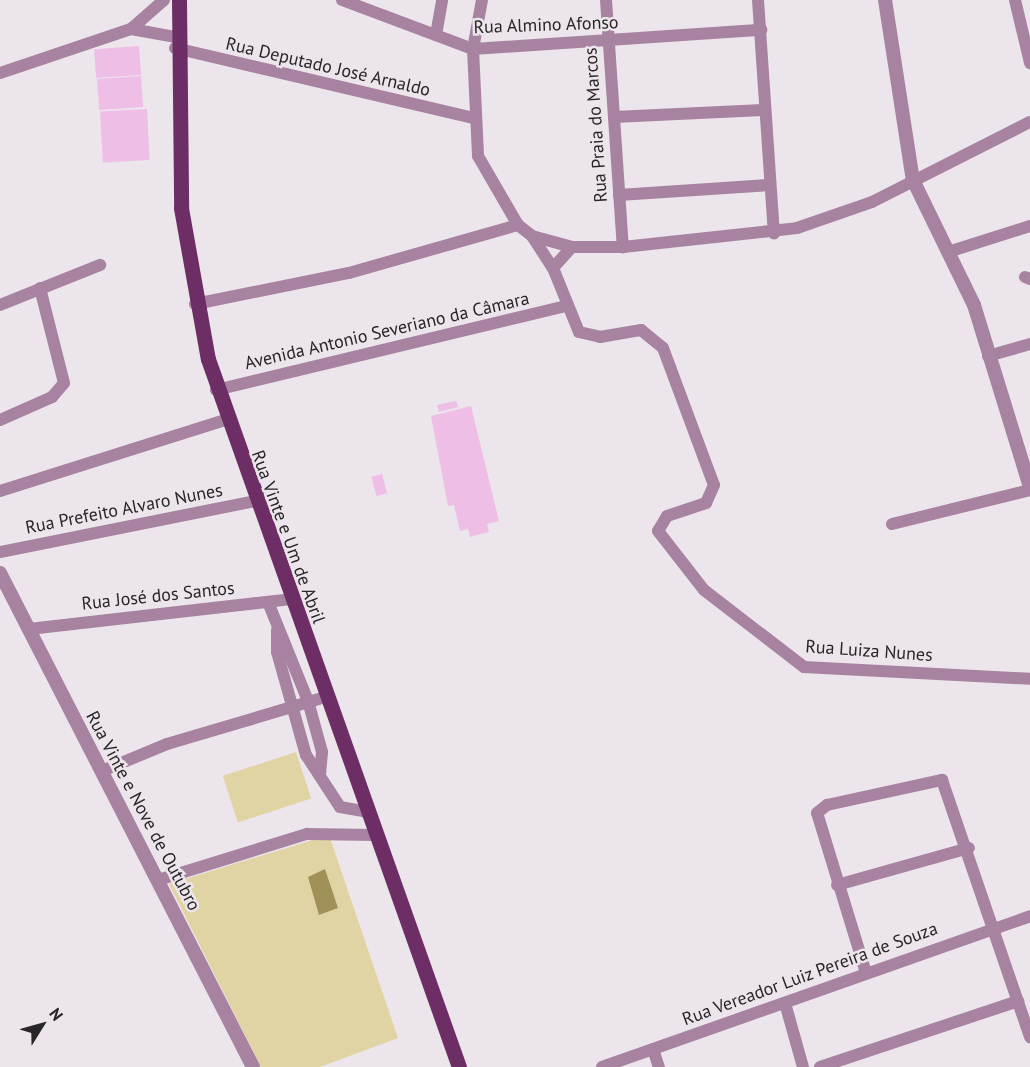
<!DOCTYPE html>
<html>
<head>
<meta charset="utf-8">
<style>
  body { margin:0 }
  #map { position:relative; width:1030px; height:1067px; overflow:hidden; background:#ece5eb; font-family:"PT Sans",sans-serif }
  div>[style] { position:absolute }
  .green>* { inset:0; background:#e1d4a4; transform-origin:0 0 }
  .water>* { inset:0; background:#a09159 }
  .building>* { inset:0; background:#efbee7; transform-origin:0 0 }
  .minor>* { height:12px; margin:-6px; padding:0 6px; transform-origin:6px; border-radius:6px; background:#a783a1 }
  .tertiary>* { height:14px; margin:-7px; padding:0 7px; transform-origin:7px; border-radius:7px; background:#a783a1 }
  .primary>* { height:15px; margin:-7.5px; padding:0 7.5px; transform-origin:7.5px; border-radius:7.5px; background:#6d2e66 }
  span { translate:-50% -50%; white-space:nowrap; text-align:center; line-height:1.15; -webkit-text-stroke:5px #ece5eb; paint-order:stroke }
  .street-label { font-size:18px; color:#282527 }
  .north { position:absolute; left:12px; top:995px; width:60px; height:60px; -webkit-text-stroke:4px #ece5eb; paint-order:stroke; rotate:53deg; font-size:16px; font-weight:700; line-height:24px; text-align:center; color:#282527 }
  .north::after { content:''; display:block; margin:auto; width:21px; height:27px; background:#282527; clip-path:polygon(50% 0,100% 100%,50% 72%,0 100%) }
</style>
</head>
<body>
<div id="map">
  <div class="green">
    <i style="left:296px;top:752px;width:49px;height:77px;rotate:72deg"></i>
    <i style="clip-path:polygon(329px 835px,398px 1038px,320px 1067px,261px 1067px,169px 884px)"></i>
  </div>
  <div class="water">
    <i style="clip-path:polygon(325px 869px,338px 908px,319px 915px,308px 877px)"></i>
  </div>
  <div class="building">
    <i style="left:139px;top:46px;width:29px;height:45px;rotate:86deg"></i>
    <i style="left:141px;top:76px;width:31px;height:44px;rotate:86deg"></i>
    <i style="left:147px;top:109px;width:51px;height:47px;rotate:87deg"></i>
    <i style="clip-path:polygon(456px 401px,458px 407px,439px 412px,437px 405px)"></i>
    <i style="clip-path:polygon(471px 406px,499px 521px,487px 524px,489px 532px,470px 537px,468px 529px,460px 531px,454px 505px,448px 506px,431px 416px)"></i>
    <i style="left:382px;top:474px;width:20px;height:11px;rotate:75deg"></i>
  </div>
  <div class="minor">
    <i style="left:342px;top:0;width:140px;rotate:20.5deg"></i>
    <i style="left:473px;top:49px;width:289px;rotate:-3.8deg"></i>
    <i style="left:482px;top:0;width:50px;rotate:100.4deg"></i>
    <i style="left:473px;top:49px;width:107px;rotate:87.3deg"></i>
    <i style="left:478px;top:156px;width:80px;rotate:59.9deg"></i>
    <i style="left:518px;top:225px;width:18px;rotate:38deg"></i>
    <i style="left:532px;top:236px;width:41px;rotate:15.4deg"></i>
    <i style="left:572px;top:247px;width:51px"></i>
    <i style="left:623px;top:247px;width:175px;rotate:-6.2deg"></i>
    <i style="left:797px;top:228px;width:79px;rotate:-19.1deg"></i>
    <i style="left:872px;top:202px;width:177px;rotate:-26.9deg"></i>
    <i style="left:606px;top:0;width:248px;rotate:86.1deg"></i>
    <i style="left:758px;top:0;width:234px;rotate:86.1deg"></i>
    <i style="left:1015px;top:0;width:65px;rotate:76.6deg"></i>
    <i style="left:131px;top:29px;width:46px;rotate:10.1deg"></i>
    <i style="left:436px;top:35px;width:36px;rotate:-80deg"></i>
    <i style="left:175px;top:48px;width:306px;rotate:13.2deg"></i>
    <i style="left:0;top:73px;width:138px;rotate:-18.6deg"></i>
    <i style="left:131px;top:29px;width:44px;rotate:-41.3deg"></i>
    <i style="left:614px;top:117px;width:149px;rotate:-2.7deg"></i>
    <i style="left:619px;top:195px;width:150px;rotate:-3.8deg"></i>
    <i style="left:532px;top:236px;width:38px;rotate:57deg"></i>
    <i style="left:553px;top:268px;width:69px;rotate:67.9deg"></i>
    <i style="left:579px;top:332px;width:22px;rotate:13deg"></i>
    <i style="left:600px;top:337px;width:42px;rotate:-9.7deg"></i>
    <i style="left:641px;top:330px;width:28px;rotate:39deg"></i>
    <i style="left:663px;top:348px;width:146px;rotate:69.6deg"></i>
    <i style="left:714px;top:485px;width:20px;rotate:114deg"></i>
    <i style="left:706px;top:503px;width:41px;rotate:161.6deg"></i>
    <i style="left:667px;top:516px;width:17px;rotate:121deg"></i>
    <i style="left:658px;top:531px;width:75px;rotate:52.1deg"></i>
    <i style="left:704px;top:590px;width:126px;rotate:37.6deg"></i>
    <i style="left:804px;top:667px;width:226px;rotate:3deg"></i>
    <i style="left:948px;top:252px;width:86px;rotate:-17.6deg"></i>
    <i style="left:553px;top:268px;width:28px;rotate:-48deg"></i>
    <i style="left:1025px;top:277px;width:5px;rotate:22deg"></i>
    <i style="left:195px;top:304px;width:157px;rotate:-11.4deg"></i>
    <i style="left:349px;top:273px;width:176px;rotate:-15.9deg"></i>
    <i style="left:0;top:305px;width:108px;rotate:-21.8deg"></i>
    <i style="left:988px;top:356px;width:44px;rotate:-15.9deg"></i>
    <i style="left:216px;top:390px;width:361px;rotate:-13.5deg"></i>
    <i style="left:0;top:420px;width:57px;rotate:-23.9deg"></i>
    <i style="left:52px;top:397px;width:18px;rotate:-49deg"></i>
    <i style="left:64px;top:383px;width:98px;rotate:-104.2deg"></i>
    <i style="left:0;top:491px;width:236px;rotate:-17.5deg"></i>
    <i style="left:892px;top:524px;width:142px;rotate:-13.8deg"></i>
    <i style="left:0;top:552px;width:260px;rotate:-11.3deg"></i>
    <i style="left:268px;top:602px;width:107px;rotate:68deg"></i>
    <i style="left:308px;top:701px;width:53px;rotate:74.6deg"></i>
    <i style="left:322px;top:752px;width:24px;rotate:95deg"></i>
    <i style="left:29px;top:629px;width:264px;rotate:-6.5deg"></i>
    <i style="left:277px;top:630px;width:22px;rotate:90deg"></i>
    <i style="left:277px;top:652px;width:107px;rotate:74.3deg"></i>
    <i style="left:306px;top:755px;width:62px;rotate:56.8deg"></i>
    <i style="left:340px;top:807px;width:28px;rotate:10deg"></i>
    <i style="left:102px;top:771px;width:70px;rotate:-22.6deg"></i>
    <i style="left:167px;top:744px;width:166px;rotate:-16.5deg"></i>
    <i style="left:158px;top:880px;width:156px;rotate:-17.2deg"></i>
    <i style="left:307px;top:834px;width:69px;rotate:0.8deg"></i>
    <i style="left:837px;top:885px;width:137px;rotate:-15.7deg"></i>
    <i style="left:866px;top:973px;width:167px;rotate:-107deg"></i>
    <i style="left:817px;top:813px;width:13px;rotate:-39deg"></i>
    <i style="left:827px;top:805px;width:118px;rotate:-12.3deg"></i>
    <i style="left:942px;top:780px;width:272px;rotate:71.1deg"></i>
    <i style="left:785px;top:1003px;width:66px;rotate:74.3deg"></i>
    <i style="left:653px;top:1049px;width:19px;rotate:72deg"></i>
    <i style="left:602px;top:1067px;width:454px;rotate:-19.4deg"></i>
    <i style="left:820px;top:1067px;width:209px;rotate:-18.4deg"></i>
  </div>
  <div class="tertiary">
    <i style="left:885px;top:0;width:182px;rotate:81.2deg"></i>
    <i style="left:913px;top:180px;width:139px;rotate:64deg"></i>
    <i style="left:974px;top:305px;width:190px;rotate:72.9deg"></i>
    <i style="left:0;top:573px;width:555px;rotate:62.88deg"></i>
  </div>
  <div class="primary">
    <i style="left:179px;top:0;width:208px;rotate:89.4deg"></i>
    <i style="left:181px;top:208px;width:153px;rotate:79.9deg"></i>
    <i style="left:208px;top:359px;width:751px;rotate:70.48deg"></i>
  </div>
  <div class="street-label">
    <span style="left:546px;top:25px;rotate:-2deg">Rua Almino Afonso</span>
    <span style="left:328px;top:67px;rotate:13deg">Rua Deputado José Arnaldo</span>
    <span style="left:596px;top:125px;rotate:-94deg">Rua Praia do Marcos</span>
    <span style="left:387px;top:331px;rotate:-13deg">Avenida Antonio Severiano da Câmara</span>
    <span style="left:124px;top:509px;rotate:-11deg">Rua Prefeito Alvaro Nunes</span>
    <span style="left:288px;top:537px;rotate:70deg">Rua Vinte e Um de Abril</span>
    <span style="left:158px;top:596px;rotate:-6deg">Rua José dos Santos</span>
    <span style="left:869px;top:651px;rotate:4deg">Rua Luiza Nunes</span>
    <span style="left:143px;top:811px;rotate:62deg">Rua Vinte e Nove de Outubro</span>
    <span style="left:810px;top:974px;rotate:-20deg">Rua Vereador Luiz Pereira de Souza</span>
  </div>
  <div class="north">N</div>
</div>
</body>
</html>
